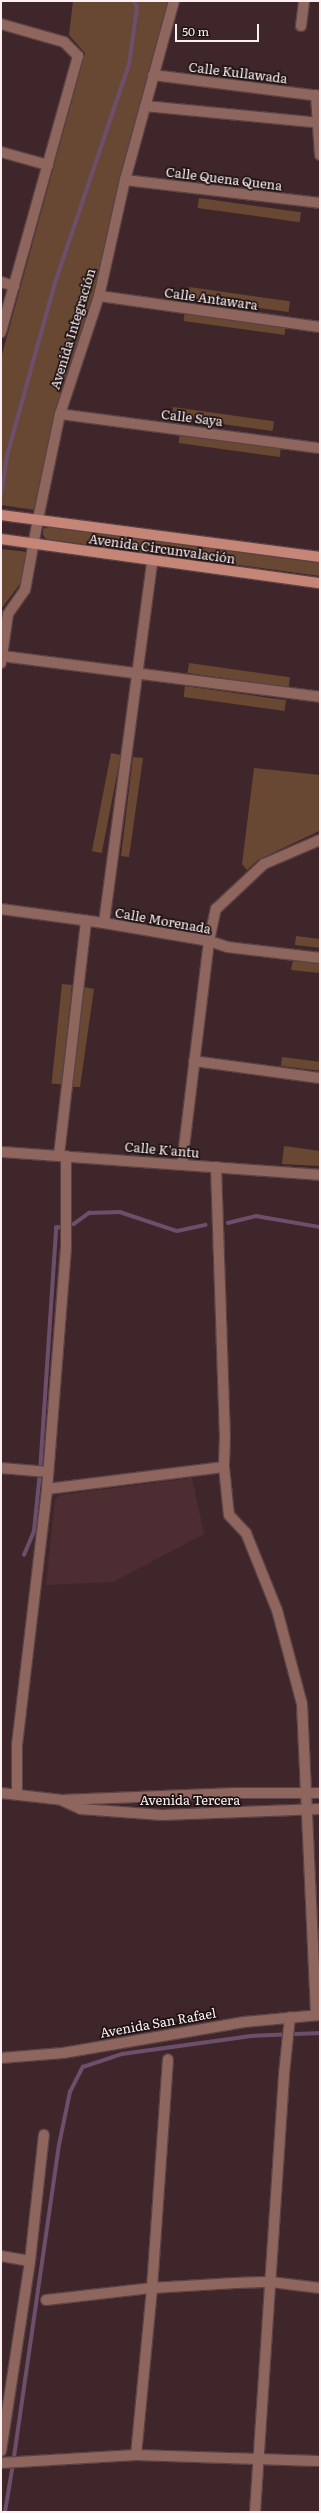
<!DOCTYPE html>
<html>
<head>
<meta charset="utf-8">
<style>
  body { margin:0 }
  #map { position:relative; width:321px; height:2513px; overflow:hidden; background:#3f262a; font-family:Literata,serif }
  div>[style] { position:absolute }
  .built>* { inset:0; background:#4d2d32 }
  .green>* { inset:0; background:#684832; transform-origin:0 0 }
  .stream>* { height:3.5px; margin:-1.75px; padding:0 1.75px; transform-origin:1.75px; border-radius:1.75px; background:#6d4f6c }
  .roads { filter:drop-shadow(1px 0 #5a4246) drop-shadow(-1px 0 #5a4246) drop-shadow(0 1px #5a4246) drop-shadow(0 -1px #5a4246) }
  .minor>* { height:10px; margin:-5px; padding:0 5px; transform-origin:5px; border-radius:5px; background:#8f665d }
  .tertiary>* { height:10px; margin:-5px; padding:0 5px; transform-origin:5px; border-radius:5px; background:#8f665d }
  .secondary>* { height:10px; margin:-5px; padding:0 5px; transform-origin:5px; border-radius:5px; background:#c58577 }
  span { translate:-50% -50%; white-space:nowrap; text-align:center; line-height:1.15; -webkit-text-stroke:3.5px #1e1314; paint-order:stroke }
  .street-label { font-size:13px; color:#fef0f1 }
  .frame { position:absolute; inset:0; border:2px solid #fef0f1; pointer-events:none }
  .scale { position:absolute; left:175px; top:24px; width:84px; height:18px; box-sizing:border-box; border:2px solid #fef0f1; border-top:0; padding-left:5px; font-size:12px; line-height:14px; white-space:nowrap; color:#fef0f1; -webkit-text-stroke:3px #1e1314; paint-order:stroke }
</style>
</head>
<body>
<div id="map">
  <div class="built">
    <i style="clip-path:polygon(192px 1478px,204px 1534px,113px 1582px,46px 1585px,55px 1499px,60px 1495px)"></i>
  </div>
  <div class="green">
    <i style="clip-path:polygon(73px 1px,169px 1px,92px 299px,55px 413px,35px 510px,1px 505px,1px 358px,85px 53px,69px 35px)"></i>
    <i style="left:199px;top:198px;width:103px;height:10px;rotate:8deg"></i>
    <i style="left:189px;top:287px;width:102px;height:11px;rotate:8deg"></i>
    <i style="left:185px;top:310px;width:102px;height:11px;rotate:8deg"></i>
    <i style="left:173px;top:407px;width:102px;height:10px;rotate:8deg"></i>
    <i style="left:180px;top:433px;width:102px;height:10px;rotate:8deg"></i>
    <i style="clip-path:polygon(48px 527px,320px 563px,320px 576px,46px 539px,43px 535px,43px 529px)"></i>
    <i style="clip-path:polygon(1px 549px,28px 552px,20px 584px,1px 609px)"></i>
    <i style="left:189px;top:663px;width:102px;height:10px;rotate:8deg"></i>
    <i style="left:185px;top:686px;width:102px;height:11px;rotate:8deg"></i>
    <i style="left:111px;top:753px;width:10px;height:100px;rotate:11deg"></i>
    <i style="clip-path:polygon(133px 757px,143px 758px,129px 857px,121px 856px)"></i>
    <i style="clip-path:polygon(254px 768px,320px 775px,320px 823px,319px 831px,258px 860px,247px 870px,242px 864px)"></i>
    <i style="left:296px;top:936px;width:24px;height:9px;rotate:7deg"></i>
    <i style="clip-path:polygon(293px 960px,320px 964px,320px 973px,291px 970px)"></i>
    <i style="left:62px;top:984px;width:10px;height:100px;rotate:6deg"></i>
    <i style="clip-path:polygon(84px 987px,94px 989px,80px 1087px,72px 1087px)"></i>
    <i style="left:282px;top:1057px;width:38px;height:9px;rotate:7deg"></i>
    <i style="clip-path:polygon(284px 1146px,320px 1151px,320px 1166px,282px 1164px)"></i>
  </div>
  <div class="stream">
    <i style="left:1px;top:495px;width:39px;rotate:-81deg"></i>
    <i style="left:7px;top:456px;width:180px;rotate:-74.5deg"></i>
    <i style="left:55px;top:283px;width:230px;rotate:-71.3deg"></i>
    <i style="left:129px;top:65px;width:59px;rotate:-82.1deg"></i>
    <i style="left:137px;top:7px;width:7px;rotate:-117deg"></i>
    <i style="left:228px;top:1223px;width:29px;rotate:-14deg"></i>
    <i style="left:256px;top:1216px;width:65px;rotate:9.8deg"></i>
    <i style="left:24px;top:1555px;width:26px;rotate:-67deg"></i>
    <i style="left:34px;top:1531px;width:59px;rotate:-84.2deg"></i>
    <i style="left:40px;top:1472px;width:245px;rotate:-86.2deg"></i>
    <i style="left:56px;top:1228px;width:18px;rotate:-13deg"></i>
    <i style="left:74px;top:1224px;width:19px;rotate:-36deg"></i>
    <i style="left:89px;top:1213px;width:31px;rotate:-2deg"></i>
    <i style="left:120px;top:1212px;width:60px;rotate:18.4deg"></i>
    <i style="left:177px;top:1231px;width:29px;rotate:-12deg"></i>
    <i style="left:14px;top:2457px;width:315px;rotate:-81.8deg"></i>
    <i style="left:59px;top:2145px;width:54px;rotate:-78.3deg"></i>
    <i style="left:70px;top:2092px;width:28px;rotate:-63deg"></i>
    <i style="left:83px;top:2067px;width:41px;rotate:-18.4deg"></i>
    <i style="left:122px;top:2054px;width:130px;rotate:-7.9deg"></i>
    <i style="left:251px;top:2036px;width:69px;rotate:-2.5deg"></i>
    <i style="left:5px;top:2512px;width:43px;rotate:-80.5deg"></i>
  </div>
  <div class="roads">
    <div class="minor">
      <i style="left:1px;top:24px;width:66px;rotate:15.9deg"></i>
      <i style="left:64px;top:42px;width:20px;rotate:45deg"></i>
      <i style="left:78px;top:56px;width:287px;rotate:105.6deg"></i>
      <i style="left:301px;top:26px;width:25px;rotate:-83deg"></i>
      <i style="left:153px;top:75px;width:168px;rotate:7.2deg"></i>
      <i style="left:316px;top:95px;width:60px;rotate:86.2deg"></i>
      <i style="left:145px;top:106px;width:176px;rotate:5.5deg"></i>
      <i style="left:1px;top:152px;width:49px;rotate:15.5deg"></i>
      <i style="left:125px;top:180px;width:196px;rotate:6.7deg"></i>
      <i style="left:1px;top:282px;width:14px;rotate:17deg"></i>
      <i style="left:99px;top:296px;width:223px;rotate:8deg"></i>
      <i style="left:60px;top:414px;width:262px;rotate:7.5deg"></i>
      <i style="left:38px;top:519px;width:107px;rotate:-78.2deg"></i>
      <i style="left:60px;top:414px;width:124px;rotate:-71.7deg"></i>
      <i style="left:99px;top:296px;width:119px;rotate:-77.4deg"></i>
      <i style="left:125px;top:180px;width:186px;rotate:-74.7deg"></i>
      <i style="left:2px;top:656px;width:321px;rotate:7.3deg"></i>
      <i style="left:1px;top:909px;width:104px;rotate:7.7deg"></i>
      <i style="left:104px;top:923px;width:107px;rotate:9.7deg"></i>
      <i style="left:209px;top:941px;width:19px;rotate:18deg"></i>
      <i style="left:227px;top:947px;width:94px;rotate:6.7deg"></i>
      <i style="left:104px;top:923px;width:365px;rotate:-82.4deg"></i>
      <i style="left:194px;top:1061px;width:127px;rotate:7.7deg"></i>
      <i style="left:1px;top:1152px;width:320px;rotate:4.1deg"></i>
      <i style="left:59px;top:1155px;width:236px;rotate:-83.4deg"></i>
      <i style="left:182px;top:1164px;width:225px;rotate:-83.1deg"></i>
      <i style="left:209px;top:941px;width:33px;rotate:-78deg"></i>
      <i style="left:216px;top:909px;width:66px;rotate:-43.2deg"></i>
      <i style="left:264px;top:864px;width:61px;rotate:-23.2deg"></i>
      <i style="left:216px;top:1167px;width:269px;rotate:88.1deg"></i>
      <i style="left:225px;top:1436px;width:31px;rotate:92deg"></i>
      <i style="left:224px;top:1467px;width:48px;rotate:84.1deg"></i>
      <i style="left:229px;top:1515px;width:25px;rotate:47deg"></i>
      <i style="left:246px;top:1533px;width:83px;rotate:68.1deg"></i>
      <i style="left:277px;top:1610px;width:97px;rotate:75.1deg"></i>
      <i style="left:302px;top:1704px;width:310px;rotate:87.4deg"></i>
      <i style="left:1px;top:1468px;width:47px;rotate:4.9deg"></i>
      <i style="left:47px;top:1489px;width:178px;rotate:-7.1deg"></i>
      <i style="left:1px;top:1793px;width:61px;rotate:6.5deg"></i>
      <i style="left:62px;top:1800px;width:175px;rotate:-2.3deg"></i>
      <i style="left:237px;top:1793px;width:83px"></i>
      <i style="left:17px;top:1794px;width:49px;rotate:-90deg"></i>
      <i style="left:17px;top:1745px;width:258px;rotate:-83.3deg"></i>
      <i style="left:47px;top:1489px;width:244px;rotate:-85.5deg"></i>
      <i style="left:66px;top:1246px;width:90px;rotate:-90deg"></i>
      <i style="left:63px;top:1801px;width:20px;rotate:24deg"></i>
      <i style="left:81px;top:1809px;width:81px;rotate:4.2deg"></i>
      <i style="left:162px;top:1815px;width:158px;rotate:-2.2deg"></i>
      <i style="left:1px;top:2256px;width:29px;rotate:10deg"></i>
      <i style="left:46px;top:2300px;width:107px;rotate:-6.5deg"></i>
      <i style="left:152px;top:2288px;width:83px;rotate:-3.4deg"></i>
      <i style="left:235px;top:2283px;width:36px;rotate:-2deg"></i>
      <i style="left:271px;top:2282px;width:49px;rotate:7deg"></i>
      <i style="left:1px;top:2451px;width:192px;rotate:-81.3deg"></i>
      <i style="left:30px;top:2261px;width:127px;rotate:-83.7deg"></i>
      <i style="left:136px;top:2455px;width:168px;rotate:-84.5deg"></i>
      <i style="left:152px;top:2288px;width:229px;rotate:-86deg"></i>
      <i style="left:1px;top:2463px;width:135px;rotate:-3.4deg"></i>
      <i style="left:136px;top:2455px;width:182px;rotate:1.9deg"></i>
      <i style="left:255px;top:2512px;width:439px;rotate:-86.2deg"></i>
      <i style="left:284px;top:2074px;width:57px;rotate:-84deg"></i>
    </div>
    <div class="tertiary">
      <i style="left:1px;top:663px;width:49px;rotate:-81.9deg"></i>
      <i style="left:8px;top:614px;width:29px;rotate:-55deg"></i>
      <i style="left:25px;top:590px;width:72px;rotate:-79.6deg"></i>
      <i style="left:1px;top:2058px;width:62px;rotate:-4.6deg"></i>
      <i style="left:63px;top:2053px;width:184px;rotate:-9.7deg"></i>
      <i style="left:244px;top:2022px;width:76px;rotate:-5.3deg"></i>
    </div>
    <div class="secondary">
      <i style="left:1px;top:515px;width:322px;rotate:7.5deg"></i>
      <i style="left:1px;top:539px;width:322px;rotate:7.9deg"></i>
    </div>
  </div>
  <div class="street-label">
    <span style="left:238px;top:73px;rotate:7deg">Calle Kullawada</span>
    <span style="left:224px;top:179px;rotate:7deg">Calle Quena Quena</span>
    <span style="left:211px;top:299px;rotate:8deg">Calle Antawara</span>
    <span style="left:73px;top:329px;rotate:-73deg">Avenida Integración</span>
    <span style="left:192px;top:418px;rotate:7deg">Calle Saya</span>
    <span style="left:162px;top:549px;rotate:8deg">Avenida Circunvalación</span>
    <span style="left:163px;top:921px;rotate:10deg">Calle Morenada</span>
    <span style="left:162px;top:1150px;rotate:5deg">Calle K'antu</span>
    <span style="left:190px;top:1800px">Avenida Tercera</span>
    <span style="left:158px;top:2023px;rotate:-10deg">Avenida San Rafael</span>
  </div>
  <div class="frame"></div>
  <div class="scale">50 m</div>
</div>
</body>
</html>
